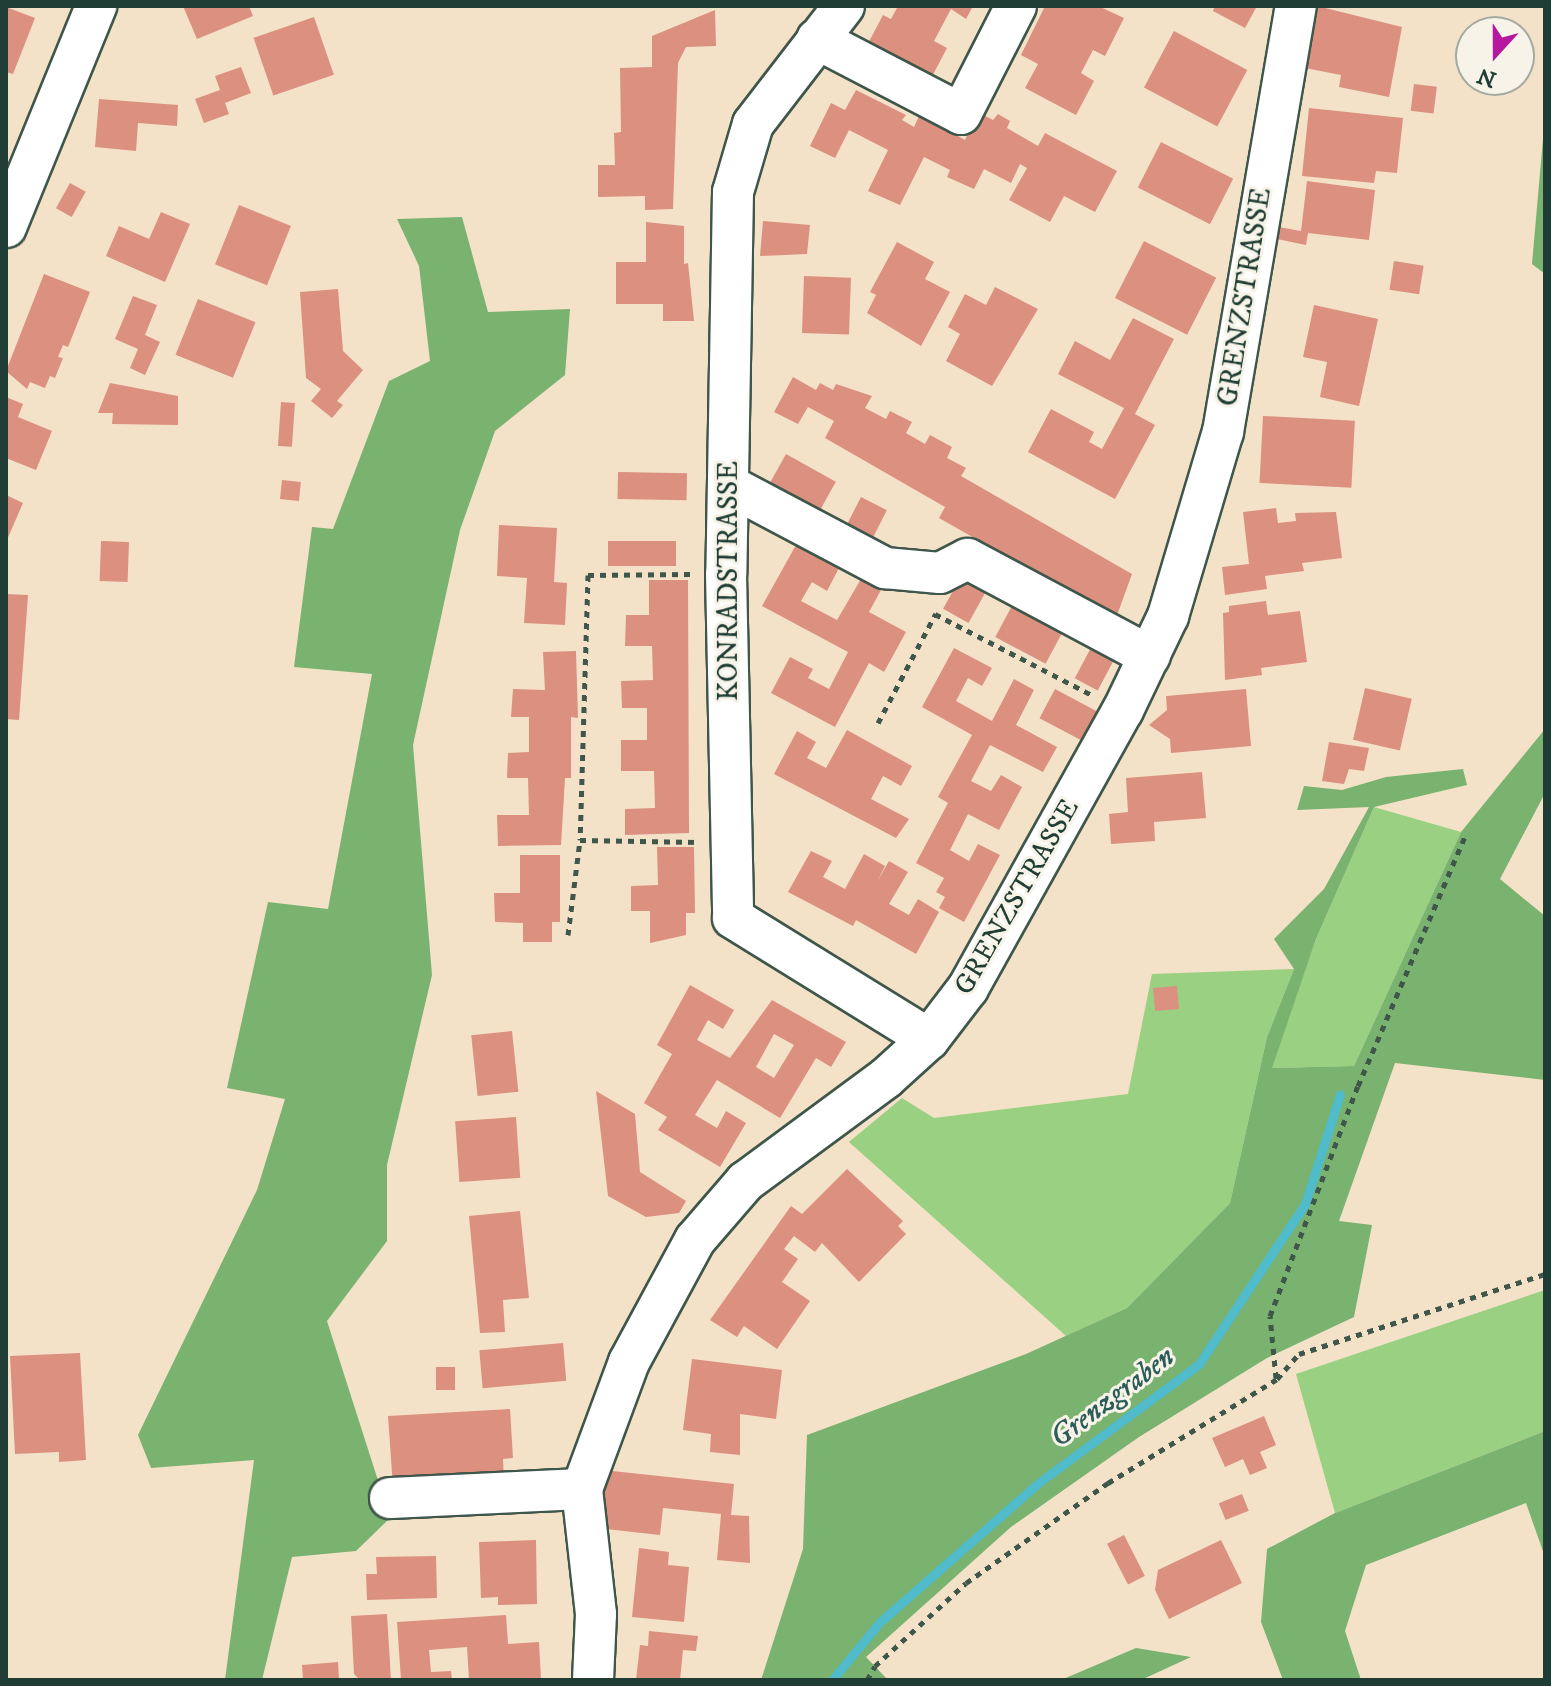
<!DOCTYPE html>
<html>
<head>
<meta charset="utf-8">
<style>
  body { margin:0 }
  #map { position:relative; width:1551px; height:1686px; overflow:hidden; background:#f3e2c8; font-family:"IM FELL DW Pica",serif }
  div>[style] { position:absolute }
  .green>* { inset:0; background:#99d082 }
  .forest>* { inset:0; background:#7ab270 }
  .stream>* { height:9px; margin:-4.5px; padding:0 4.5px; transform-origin:4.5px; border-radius:4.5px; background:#4fbbcb }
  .building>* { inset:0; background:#dc907f; transform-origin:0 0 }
  .path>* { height:5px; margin-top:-2.5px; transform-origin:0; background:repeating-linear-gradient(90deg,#3f564a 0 6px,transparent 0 12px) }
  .roads { filter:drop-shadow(2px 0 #3f564a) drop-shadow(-2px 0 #3f564a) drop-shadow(0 2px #3f564a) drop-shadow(0 -2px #3f564a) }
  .minor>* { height:40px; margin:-20px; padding:0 20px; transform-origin:20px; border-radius:20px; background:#fff }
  span { translate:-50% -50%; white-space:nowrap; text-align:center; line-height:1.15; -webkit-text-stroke:6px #f7f3e8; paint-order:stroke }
  .street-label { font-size:28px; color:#1f3d34 }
  .water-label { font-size:30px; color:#2b5c5a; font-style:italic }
  .frame { position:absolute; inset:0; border:8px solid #1f3d34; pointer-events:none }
  .north { position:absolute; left:1455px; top:16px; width:80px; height:80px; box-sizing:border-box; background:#f7f3e8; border:2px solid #a1aaa0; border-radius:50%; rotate:201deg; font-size:22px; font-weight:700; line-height:32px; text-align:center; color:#1f3d34 }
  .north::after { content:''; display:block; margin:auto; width:28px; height:36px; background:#b5179e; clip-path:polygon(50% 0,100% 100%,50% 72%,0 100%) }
</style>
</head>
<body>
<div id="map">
  <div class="green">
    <i style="clip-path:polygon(1374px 807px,1461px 832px,1354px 1066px,1271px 1068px,1316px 939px)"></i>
    <i style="clip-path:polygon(1294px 969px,1267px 1037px,1230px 1203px,1127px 1308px,1066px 1336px,849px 1142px,902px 1098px,934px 1118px,1128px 1094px,1152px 974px)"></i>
    <i style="clip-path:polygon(1545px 1290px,1545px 1431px,1335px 1513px,1296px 1374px)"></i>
  </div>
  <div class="forest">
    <i style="clip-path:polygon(1545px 116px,1545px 274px,1532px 264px)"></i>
    <i style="clip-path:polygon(462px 217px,488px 312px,570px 309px,565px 375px,495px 431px,460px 530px,413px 745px,432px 975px,387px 1165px,387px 1241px,327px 1321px,390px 1518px,356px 1551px,292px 1557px,262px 1680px,225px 1680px,254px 1460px,151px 1468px,138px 1435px,257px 1190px,285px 1099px,227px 1088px,268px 902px,328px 909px,372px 674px,294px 667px,312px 527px,333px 529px,389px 381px,430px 361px,419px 266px,397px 219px)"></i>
    <i style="clip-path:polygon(1545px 729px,1545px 793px,1500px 879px,1545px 916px,1545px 1080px,1395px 1063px,1339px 1221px,1372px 1225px,1354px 1317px,1267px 1358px,1139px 1437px,1011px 1527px,866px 1657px,888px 1680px,761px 1680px,803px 1549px,807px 1435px,1026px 1354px,1127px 1308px,1230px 1203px,1267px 1037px,1294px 969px,1274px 939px,1324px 889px,1369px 807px,1297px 810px,1304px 786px,1342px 790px,1386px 777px,1463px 769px,1467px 785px,1374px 807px,1316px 939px,1272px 1068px,1354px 1066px,1461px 832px)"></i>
    <i style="clip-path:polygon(1545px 1431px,1545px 1557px,1526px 1503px,1366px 1565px,1345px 1631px,1361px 1680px,1283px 1680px,1261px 1622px,1267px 1549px,1335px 1513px)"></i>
    <i style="clip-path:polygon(1136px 1648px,1191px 1657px,1141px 1680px,1061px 1680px)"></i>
  </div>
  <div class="stream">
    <i style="left:832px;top:1680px;width:75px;rotate:-50.4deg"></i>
    <i style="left:880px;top:1622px;width:209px;rotate:-41.3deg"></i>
    <i style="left:1037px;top:1484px;width:202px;rotate:-36.5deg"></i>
    <i style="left:1199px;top:1364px;width:192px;rotate:-56.5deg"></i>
    <i style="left:1305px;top:1204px;width:115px;rotate:-72.3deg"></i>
  </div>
  <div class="building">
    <i style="clip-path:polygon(183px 6px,249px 6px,253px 16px,197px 39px)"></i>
    <i style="clip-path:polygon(898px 6px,973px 6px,966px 19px,951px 9px,934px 41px,947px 48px,927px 86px,863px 53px,883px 15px,891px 19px)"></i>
    <i style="clip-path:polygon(1045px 6px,1098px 6px,1124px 18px,1105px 56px,1093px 50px,1081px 73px,1094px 81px,1076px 115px,1025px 88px,1038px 64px,1021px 55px)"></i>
    <i style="clip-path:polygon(1215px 6px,1257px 6px,1245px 28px,1213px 11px)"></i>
    <i style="clip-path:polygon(1317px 6px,1402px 27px,1389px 97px,1339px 87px,1341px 75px,1305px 68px)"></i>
    <i style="clip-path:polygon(6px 7px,35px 18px,13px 74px,6px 72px)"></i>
    <i style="clip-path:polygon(715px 10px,716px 46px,686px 47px,678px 63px,673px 209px,645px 210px,645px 196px,598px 197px,598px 165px,615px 165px,614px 133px,621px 132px,620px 68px,652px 67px,652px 36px)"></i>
    <i style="left:314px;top:17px;width:61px;height:64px;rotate:71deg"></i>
    <i style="left:1174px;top:31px;width:83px;height:64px;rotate:28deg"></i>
    <i style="clip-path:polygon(241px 67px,251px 93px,225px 103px,229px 114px,204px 123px,195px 99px,220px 90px,215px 76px)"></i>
    <i style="left:1414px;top:84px;width:23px;height:27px;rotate:7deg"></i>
    <i style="clip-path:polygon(856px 90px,906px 115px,902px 120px,914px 127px,920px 114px,965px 140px,978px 112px,993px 120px,998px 114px,1010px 121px,1007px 128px,1038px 146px,1045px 133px,1117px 171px,1095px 212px,1064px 196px,1050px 222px,1009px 200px,1027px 168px,1020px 164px,1011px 183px,984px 169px,974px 189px,947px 177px,950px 170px,924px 157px,900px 205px,868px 191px,888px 150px,849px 130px,835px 158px,810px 146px,831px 103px,845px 110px)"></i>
    <i style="clip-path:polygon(99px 99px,178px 105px,177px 126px,138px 123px,136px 151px,95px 147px)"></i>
    <i style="clip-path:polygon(1309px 108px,1403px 118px,1397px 173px,1376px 171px,1374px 183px,1302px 176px)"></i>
    <i style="left:1161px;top:142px;width:81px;height:51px;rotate:27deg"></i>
    <i style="clip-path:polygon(1307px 181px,1375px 190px,1369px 240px,1308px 233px,1306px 245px,1277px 239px,1279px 227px,1301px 231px)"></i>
    <i style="left:70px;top:183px;width:18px;height:29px;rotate:29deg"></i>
    <i style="left:239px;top:205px;width:56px;height:64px;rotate:22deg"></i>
    <i style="clip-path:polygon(161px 212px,190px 224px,165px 282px,106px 256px,119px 226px,149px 239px)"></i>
    <i style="clip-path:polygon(763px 221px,810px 225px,807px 254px,760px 256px)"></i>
    <i style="clip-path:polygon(646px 222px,684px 226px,684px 264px,688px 263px,694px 321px,663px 321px,663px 304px,616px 304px,616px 262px,646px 262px)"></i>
    <i style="left:1144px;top:241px;width:81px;height:64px;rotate:27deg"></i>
    <i style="clip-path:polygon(897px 242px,934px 262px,925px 279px,950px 292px,921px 346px,867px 313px,876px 295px,870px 292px)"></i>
    <i style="left:1394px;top:261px;width:30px;height:29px;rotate:9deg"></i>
    <i style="clip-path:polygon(44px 274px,90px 292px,68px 347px,63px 345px,58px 357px,63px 358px,55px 378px,50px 376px,45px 388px,30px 382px,27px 389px,6px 371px)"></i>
    <i style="left:804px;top:276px;width:47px;height:57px;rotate:2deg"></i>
    <i style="clip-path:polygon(995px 287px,1038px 309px,992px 386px,946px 361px,960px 334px,948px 327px,965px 294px,986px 305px)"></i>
    <i style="clip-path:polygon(338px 289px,343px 351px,363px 370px,337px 401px,343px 405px,332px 418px,311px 401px,321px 389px,306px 378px,300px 292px)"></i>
    <i style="clip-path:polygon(133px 296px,157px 305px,145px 335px,160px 342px,145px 375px,130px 368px,138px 349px,115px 339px)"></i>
    <i style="left:198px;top:299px;width:62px;height:60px;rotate:22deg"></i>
    <i style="clip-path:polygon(1314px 305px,1378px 319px,1359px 406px,1320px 397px,1327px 362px,1303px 357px)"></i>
    <i style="clip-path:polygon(1133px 318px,1174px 339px,1135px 414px,1155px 425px,1115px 499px,1028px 452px,1051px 409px,1094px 432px,1089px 442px,1102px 449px,1124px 408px,1058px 374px,1075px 341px,1110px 360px)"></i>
    <i style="clip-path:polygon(793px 377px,816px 390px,820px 383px,833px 390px,836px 384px,872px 396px,865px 408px,886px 419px,890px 411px,912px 422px,906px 433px,925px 444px,930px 435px,952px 447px,947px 458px,966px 468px,961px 476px,1132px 574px,1116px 618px,939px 518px,945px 507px,825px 438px,834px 421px,808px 407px,798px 424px,774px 412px)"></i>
    <i style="clip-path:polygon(110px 383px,178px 396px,178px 425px,112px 424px,113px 413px,98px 413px)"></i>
    <i style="clip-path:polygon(6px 397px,23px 404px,18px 417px,52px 431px,36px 470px,6px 458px)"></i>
    <i style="left:281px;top:402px;width:14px;height:44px;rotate:4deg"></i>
    <i style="left:1263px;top:416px;width:92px;height:67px;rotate:3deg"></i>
    <i style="left:786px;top:454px;width:57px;height:39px;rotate:29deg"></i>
    <i style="left:618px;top:472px;width:69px;height:27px;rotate:1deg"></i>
    <i style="left:282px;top:480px;width:19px;height:19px;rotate:6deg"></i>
    <i style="clip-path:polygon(6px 495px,23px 503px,6px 542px)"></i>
    <i style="left:861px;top:497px;width:29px;height:37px;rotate:27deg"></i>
    <i style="clip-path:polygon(1276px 508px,1278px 523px,1296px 521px,1295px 513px,1336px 512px,1342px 558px,1302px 563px,1304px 571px,1265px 576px,1267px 589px,1225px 595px,1222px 567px,1249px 564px,1243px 512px)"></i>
    <i style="clip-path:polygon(499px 525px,557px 528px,554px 582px,567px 583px,565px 625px,524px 623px,527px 578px,497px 576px)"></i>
    <i style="left:101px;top:541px;width:28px;height:40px;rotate:2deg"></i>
    <i style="left:676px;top:541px;width:25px;height:68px;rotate:90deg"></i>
    <i style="clip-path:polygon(796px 545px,839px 568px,827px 591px,812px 582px,801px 601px,837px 620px,861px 579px,881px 590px,869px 612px,906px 632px,884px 672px,869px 663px,835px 727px,771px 693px,790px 657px,813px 669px,808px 678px,829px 689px,848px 652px,762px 606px)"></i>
    <i style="left:963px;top:573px;width:29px;height:41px;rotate:29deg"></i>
    <i style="clip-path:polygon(649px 580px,688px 580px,689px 833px,625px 835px,625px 809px,655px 808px,654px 771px,621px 771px,621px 740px,647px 740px,647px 708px,622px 708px,621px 681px,653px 680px,652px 646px,625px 646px,626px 615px,649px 615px)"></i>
    <i style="clip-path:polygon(6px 594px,28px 595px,19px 720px,6px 719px)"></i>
    <i style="left:1015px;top:600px;width:57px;height:42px;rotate:28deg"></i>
    <i style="clip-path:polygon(1266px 601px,1268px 615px,1300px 611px,1307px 662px,1261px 668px,1262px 675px,1225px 680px,1223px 613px,1229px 612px,1229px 606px)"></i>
    <i style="left:1094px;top:642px;width:26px;height:41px;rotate:28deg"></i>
    <i style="clip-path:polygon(954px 648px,992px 668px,982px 686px,968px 678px,956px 701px,992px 721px,1014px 679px,1034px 690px,1016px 725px,1057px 747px,1043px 772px,990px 745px,971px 781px,991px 791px,1001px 775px,1022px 787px,999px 830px,968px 814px,950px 850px,969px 861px,978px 844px,1000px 855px,964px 922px,939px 908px,945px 897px,936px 892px,944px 878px,916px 863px,948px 803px,938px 797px,972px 735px,922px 707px)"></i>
    <i style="clip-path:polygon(576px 651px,578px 718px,571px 717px,571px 778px,565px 778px,561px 845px,498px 846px,497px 815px,529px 815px,528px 778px,507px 778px,508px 753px,529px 752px,529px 717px,511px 717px,513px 689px,545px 690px,543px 652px)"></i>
    <i style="left:1365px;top:688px;width:48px;height:53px;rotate:13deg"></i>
    <i style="left:1055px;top:689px;width:51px;height:33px;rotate:28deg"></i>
    <i style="clip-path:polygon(1246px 689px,1251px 746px,1171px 753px,1170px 739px,1149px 725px,1167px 710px,1166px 696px)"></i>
    <i style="clip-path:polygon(847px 730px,912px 766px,901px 786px,883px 776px,871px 799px,909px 819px,896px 838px,774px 774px,797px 731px,816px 742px,807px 758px,826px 768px)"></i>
    <i style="clip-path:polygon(1329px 742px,1369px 748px,1364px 771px,1349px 769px,1344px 784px,1322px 781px)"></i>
    <i style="clip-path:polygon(1202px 772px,1206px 818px,1154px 822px,1155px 841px,1111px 844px,1109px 814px,1128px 812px,1126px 778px)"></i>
    <i style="clip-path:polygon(657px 847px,694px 847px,695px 913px,686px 913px,686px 935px,650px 943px,650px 911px,631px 911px,631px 886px,658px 885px)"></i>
    <i style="clip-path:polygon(811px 851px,832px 861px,823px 877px,845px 889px,864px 854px,885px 866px,877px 882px,889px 861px,908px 872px,889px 904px,909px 915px,918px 899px,939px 912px,916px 954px,856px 920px,853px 926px,788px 892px)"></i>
    <i style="clip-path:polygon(520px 855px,560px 855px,560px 922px,552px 922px,552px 942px,523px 942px,523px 923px,495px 922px,494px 893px,520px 893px)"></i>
    <i style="clip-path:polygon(evenodd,690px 985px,734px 1010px,723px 1029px,708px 1020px,697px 1040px,730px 1058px,772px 1000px,846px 1042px,831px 1067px,816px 1058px,780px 1118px,717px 1080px,695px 1115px,717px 1128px,726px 1111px,746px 1123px,720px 1167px,658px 1130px,667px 1117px,644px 1103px,672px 1054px,657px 1045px,690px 985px,774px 1034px,794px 1045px,774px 1078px,756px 1067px,774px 1034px)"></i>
    <i style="left:1177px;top:986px;width:23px;height:24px;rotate:85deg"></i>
    <i style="left:512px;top:1031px;width:61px;height:41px;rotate:84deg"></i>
    <i style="clip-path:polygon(596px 1091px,635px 1114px,640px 1172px,686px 1201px,679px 1213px,646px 1217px,608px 1196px)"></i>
    <i style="left:516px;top:1117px;width:61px;height:61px;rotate:86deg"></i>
    <i style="clip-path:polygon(847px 1169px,903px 1221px,898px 1226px,906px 1234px,859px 1282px,822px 1243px,815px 1252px,794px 1236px,784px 1249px,798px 1259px,782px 1282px,810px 1301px,777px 1349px,744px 1326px,737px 1337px,710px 1320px,791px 1206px,802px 1214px)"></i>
    <i style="clip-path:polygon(520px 1211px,529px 1298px,503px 1300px,505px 1332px,480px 1333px,469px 1216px)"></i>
    <i style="left:563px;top:1343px;width:38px;height:84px;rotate:85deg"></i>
    <i style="clip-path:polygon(80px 1353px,86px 1460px,59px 1462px,59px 1452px,15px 1454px,10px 1356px)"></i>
    <i style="clip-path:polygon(692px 1359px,782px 1370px,776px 1419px,740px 1414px,740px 1455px,710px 1452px,711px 1434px,683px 1430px)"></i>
    <i style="left:436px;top:1367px;width:19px;height:23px"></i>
    <i style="clip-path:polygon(510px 1409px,513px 1458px,503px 1459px,504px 1481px,393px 1487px,388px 1416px)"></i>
    <i style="clip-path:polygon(1264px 1416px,1276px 1445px,1260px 1452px,1267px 1468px,1250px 1475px,1243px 1459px,1225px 1467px,1212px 1438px)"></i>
    <i style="clip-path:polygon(603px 1470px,734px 1484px,731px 1515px,749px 1516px,750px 1563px,717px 1560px,721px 1514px,663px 1508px,660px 1535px,597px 1528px)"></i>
    <i style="left:1242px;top:1494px;width:18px;height:25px;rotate:68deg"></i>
    <i style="left:1124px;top:1535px;width:46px;height:19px;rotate:63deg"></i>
    <i style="clip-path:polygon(536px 1540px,537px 1604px,498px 1605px,498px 1597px,481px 1598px,479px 1542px)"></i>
    <i style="clip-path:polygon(1221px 1540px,1242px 1583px,1169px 1619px,1155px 1590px,1158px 1570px)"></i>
    <i style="clip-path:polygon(639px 1548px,669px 1552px,668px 1565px,689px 1567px,684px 1622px,632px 1617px)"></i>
    <i style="clip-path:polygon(436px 1556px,437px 1598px,367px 1600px,366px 1574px,377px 1574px,376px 1557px)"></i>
    <i style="clip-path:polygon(387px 1614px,391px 1680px,360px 1680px,354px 1674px,351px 1616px)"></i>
    <i style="clip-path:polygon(506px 1615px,508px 1644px,539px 1642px,541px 1680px,469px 1680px,467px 1647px,429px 1650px,431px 1672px,451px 1671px,452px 1680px,401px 1680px,397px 1622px)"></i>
    <i style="clip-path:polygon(649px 1631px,698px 1636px,696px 1651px,683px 1650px,680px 1680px,636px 1680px,640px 1645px,648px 1646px)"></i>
    <i style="clip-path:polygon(338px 1662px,339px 1680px,303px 1680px,302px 1665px)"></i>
  </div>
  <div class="path">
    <i style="left:690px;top:574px;width:102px;rotate:179.4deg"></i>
    <i style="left:588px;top:575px;width:265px;rotate:91.7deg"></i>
    <i style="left:580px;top:840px;width:118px;rotate:1deg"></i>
    <i style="left:935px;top:614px;width:179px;rotate:27.3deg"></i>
    <i style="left:878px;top:723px;width:124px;rotate:-62.2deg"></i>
    <i style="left:568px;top:935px;width:96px;rotate:-82.8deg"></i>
    <i style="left:1276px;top:1378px;width:62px;rotate:-95.5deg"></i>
    <i style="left:1270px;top:1316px;width:246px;rotate:-69.1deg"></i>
    <i style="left:1358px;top:1086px;width:272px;rotate:-66.8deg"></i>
    <i style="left:867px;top:1680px;width:16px;rotate:-60deg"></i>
    <i style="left:875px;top:1666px;width:123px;rotate:-42.4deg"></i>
    <i style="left:966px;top:1583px;width:174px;rotate:-35.2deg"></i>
    <i style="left:1108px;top:1483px;width:198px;rotate:-31.6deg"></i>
    <i style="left:1277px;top:1379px;width:33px;rotate:-49deg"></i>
    <i style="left:1299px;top:1354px;width:259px;rotate:-18deg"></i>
  </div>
  <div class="roads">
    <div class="minor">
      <i style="left:844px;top:6px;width:149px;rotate:127.6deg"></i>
      <i style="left:753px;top:124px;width:71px;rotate:106.4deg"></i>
      <i style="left:733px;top:192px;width:382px;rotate:91deg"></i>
      <i style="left:726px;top:574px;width:344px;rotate:88.8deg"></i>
      <i style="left:733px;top:918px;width:230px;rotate:31.7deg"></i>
      <i style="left:817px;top:39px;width:162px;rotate:27.5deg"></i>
      <i style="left:961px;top:114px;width:121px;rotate:-63deg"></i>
      <i style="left:6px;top:227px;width:239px;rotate:-67.8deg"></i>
      <i style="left:728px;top:485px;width:178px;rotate:27.9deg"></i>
      <i style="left:885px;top:568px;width:55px;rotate:5.2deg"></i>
      <i style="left:940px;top:573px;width:31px;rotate:-27deg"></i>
      <i style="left:968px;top:559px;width:206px;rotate:28.1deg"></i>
      <i style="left:390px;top:1498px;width:192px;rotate:-2.7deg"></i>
      <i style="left:593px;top:1680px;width:66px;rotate:-87.4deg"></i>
      <i style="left:596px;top:1614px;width:126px;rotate:-96.4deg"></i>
      <i style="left:582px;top:1489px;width:135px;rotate:-69.7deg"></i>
      <i style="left:629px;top:1362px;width:139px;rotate:-61.6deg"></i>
      <i style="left:695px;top:1240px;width:77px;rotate:-49.2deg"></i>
      <i style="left:745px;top:1182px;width:175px;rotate:-36.4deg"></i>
      <i style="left:886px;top:1078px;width:58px;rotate:-42.2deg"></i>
      <i style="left:929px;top:1039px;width:64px;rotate:-52.6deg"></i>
      <i style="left:968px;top:988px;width:318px;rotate:-60.9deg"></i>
      <i style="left:1123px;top:710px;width:104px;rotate:-64.4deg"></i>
      <i style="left:1168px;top:616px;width:192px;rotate:-73.4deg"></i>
      <i style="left:1223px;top:432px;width:432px;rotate:-80.3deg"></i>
    </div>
  </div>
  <div class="street-label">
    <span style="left:1245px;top:297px;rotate:-81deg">GRENZSTRASSE</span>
    <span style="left:729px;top:581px;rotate:-90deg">KONRADSTRASSE</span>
    <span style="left:1017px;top:897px;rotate:-60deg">GRENZSTRASSE</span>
  </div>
  <div class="water-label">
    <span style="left:1113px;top:1398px;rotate:-37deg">Grenzgraben</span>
  </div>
  <div class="frame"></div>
  <div class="north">N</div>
</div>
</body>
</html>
